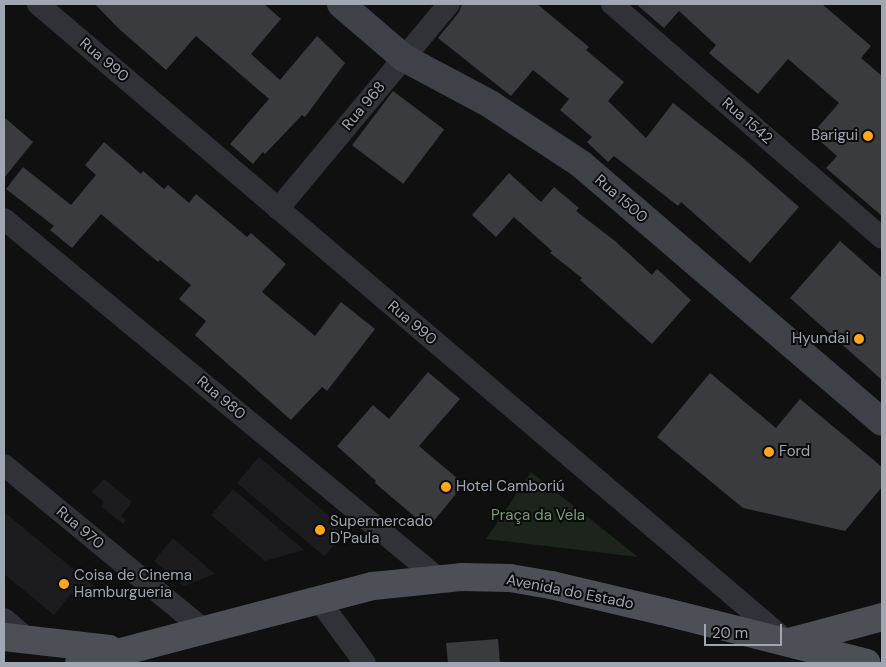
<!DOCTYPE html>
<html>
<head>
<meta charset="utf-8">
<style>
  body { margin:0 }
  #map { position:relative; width:886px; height:667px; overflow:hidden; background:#101011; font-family:"DM Sans",sans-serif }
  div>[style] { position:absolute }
  .built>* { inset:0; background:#1c1c1e; transform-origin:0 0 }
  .green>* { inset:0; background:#1c241c }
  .building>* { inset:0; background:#3a3b3f; transform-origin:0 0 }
  .street>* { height:22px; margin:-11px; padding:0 11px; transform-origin:11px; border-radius:11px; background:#303237 }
  .secondary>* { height:28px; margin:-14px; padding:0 14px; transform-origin:14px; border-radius:14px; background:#3e4147 }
  .primary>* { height:28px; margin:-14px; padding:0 14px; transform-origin:14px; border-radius:14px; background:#4c4f56 }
  .dots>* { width:14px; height:14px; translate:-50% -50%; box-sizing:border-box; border:2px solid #0b0b0c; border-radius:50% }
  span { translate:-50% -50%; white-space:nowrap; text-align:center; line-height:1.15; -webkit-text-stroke:4px #0b0b0c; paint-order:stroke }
  .street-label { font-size:15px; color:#a0a7b3 }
  .poi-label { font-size:15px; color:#a0a7b3 }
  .right { translate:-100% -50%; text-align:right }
  .left { translate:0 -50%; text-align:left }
  .park-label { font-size:15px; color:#75a075 }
  .frame { position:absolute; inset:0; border:5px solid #a0a7b3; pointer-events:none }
  .scale { position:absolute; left:704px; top:624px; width:78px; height:22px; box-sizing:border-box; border:2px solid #a0a7b3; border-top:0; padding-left:6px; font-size:15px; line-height:18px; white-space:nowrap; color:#a0a7b3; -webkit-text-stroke:4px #0b0b0c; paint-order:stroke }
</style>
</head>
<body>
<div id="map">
  <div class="built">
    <i style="left:259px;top:457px;width:114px;height:34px;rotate:40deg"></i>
    <i style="clip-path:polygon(104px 479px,132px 502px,121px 516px,126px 520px,123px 524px,101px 506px,104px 502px,92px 492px)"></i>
    <i style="clip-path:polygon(233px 489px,304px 550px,265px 561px,211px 515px)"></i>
    <i style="clip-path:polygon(4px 512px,93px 585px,80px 601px,71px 594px,54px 615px,4px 574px)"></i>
    <i style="clip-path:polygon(173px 538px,215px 574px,184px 586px,154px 561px)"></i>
  </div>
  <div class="green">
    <i style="clip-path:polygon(531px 472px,638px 557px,486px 539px)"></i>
  </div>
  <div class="building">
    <i style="clip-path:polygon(95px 4px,264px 4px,281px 19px,251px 54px,280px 80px,317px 36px,345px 63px,305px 117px,302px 115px,265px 154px,263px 152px,253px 164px,230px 144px,269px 99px,196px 36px,166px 70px,118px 28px)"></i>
    <i style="clip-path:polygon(462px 4px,537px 4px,589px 47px,586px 50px,624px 82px,608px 101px,646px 138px,673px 103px,744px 159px,799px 207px,750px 263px,681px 202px,678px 206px,614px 156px,608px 162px,587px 142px,592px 137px,560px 110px,569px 99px,533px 70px,511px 96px,438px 38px,459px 12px)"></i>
    <i style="clip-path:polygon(636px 4px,822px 4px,871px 46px,861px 58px,882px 76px,882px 216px,826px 168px,837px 156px,812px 134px,839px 103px,788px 59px,758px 94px,709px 53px,716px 45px,679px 11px,664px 28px)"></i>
    <i style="left:393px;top:91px;width:64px;height:68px;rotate:37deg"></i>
    <i style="clip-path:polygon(4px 117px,33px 142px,4px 178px)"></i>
    <i style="clip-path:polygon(104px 142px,141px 174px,143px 171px,164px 189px,168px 185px,189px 203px,196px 194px,247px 237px,251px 233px,286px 264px,262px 292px,315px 336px,341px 302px,375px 329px,327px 391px,322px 387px,291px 420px,195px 335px,206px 321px,179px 299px,191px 285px,160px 260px,158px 262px,101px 214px,72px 248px,50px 230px,54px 226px,6px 189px,23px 167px,71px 205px,96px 175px,85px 165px)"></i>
    <i style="clip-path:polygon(509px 173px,541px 202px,554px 187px,579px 208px,576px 211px,615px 241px,652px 275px,657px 269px,691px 300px,652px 344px,580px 280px,582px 278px,550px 253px,552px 251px,514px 217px,496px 237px,472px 215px)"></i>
    <i style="clip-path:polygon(840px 241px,882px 278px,882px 380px,790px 298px)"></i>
    <i style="clip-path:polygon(428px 372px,460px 399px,419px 446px,464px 484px,428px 528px,375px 483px,376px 481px,337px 446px,373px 405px,389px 419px)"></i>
    <i style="clip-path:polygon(710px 373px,776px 428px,800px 399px,882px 467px,882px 487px,845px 531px,743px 508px,657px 437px)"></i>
    <i style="clip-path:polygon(498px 639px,500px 663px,448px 663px,446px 643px)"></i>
  </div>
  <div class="street">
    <i style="left:38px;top:4px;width:985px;rotate:40.39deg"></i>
    <i style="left:612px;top:4px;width:357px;rotate:40.9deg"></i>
    <i style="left:278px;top:209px;width:267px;rotate:-50.2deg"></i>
    <i style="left:4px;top:219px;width:563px;rotate:39.6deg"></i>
    <i style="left:4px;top:465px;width:258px;rotate:39.5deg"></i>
    <i style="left:318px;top:599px;width:79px;rotate:53.7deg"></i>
    <i style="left:4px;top:619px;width:34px;rotate:40deg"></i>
  </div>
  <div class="secondary">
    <i style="left:341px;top:4px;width:83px;rotate:40.6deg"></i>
    <i style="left:404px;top:58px;width:98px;rotate:28.1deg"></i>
    <i style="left:490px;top:104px;width:109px;rotate:33.4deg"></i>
    <i style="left:581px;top:164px;width:396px;rotate:40.6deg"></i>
  </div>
  <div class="primary">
    <i style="left:4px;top:637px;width:106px;rotate:6.5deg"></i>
    <i style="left:789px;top:642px;width:96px;rotate:-15deg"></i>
    <i style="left:79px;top:663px;width:304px;rotate:-14.7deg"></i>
    <i style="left:373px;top:586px;width:88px;rotate:-5.8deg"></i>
    <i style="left:461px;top:577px;width:49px;rotate:1.2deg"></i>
    <i style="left:510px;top:578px;width:42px;rotate:9.7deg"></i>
    <i style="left:551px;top:585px;width:114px;rotate:13.2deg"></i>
    <i style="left:662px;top:611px;width:211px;rotate:14.2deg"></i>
  </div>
  <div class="dots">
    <i style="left:868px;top:136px;background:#ffa71a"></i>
    <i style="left:859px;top:339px;background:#ffa71a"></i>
    <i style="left:769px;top:452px;background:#ffa71a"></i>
    <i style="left:446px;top:487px;background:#ffa71a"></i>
    <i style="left:320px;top:530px;background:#ffa71a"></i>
    <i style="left:64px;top:584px;background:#ffa71a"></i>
  </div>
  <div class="street-label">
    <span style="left:104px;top:60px;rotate:40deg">Rua 990</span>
    <span style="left:364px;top:106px;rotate:-50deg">Rua 968</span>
    <span style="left:747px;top:121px;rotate:41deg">Rua 1542</span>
    <span style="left:621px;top:199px;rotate:41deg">Rua 1500</span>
    <span style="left:412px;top:323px;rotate:40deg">Rua 990</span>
    <span style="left:221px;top:398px;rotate:40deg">Rua 980</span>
    <span style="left:80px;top:528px;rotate:40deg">Rua 970</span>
    <span style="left:570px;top:592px;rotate:11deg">Avenida do Estado</span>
  </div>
  <div class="poi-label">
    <span class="right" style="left:858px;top:136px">Barigui</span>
    <span class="right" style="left:849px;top:339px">Hyundai</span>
    <span class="left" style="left:779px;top:452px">Ford</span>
    <span class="left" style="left:456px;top:487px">Hotel Camboriú</span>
    <span class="left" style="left:330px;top:530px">Supermercado<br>D'Paula</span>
    <span class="left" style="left:74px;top:584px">Coisa de Cinema<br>Hamburgueria</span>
  </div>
  <div class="park-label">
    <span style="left:538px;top:516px">Praça da Vela</span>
  </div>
  <div class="frame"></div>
  <div class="scale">20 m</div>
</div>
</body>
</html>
